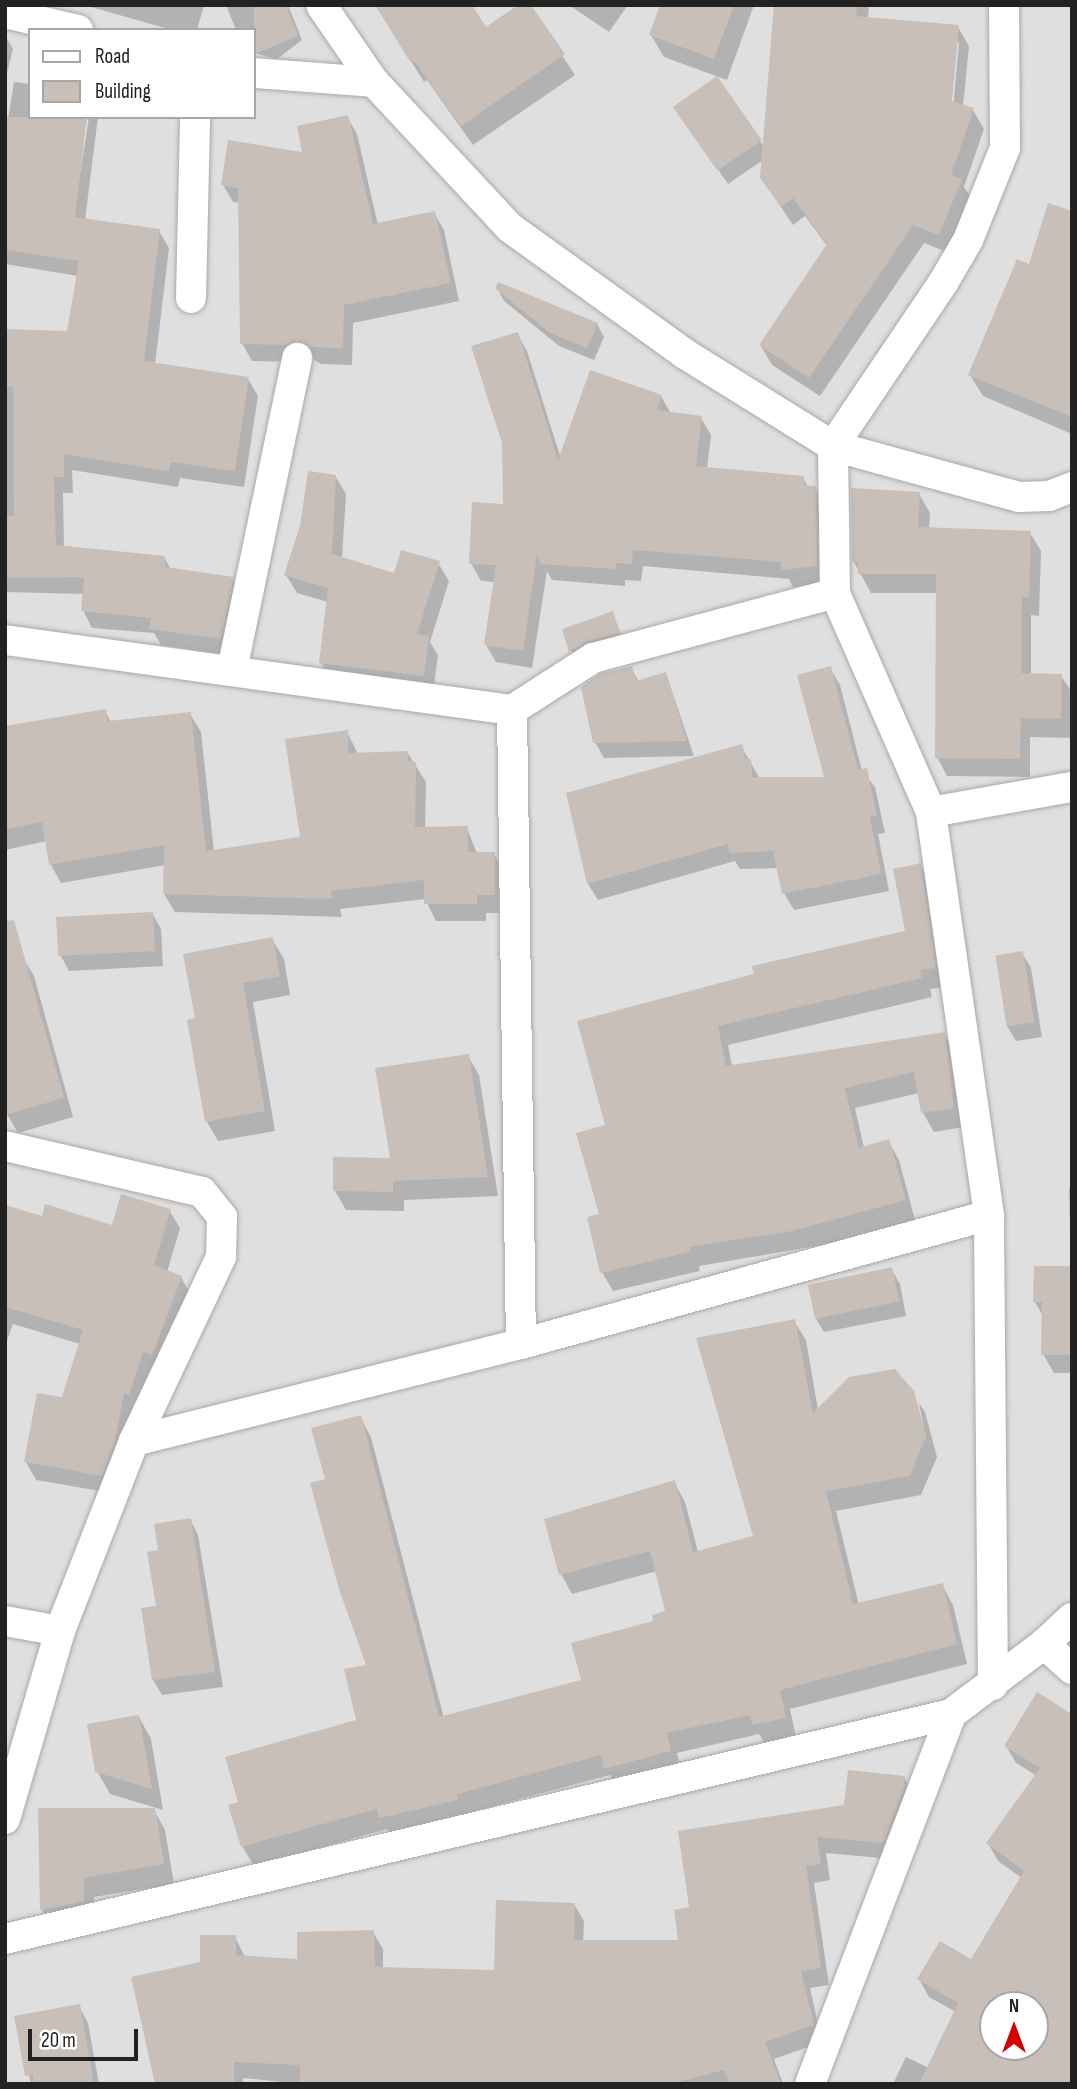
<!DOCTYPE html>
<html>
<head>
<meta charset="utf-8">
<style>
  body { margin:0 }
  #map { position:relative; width:1077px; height:2089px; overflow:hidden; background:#f2efe9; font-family:"Sofia Sans Condensed",sans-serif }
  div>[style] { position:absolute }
  .residential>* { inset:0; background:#e0dfdf }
  .shadow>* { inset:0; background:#0003; transform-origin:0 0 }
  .building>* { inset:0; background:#c7bfb8; transform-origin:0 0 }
  .roads { filter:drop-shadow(0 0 2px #a9a9a9) drop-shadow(0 0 2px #a9a9a9) }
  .street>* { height:30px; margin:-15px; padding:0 15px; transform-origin:15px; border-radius:15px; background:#fff }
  span { translate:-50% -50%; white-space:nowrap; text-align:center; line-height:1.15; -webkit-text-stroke:5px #fff; paint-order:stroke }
  .frame { position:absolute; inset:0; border:7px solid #222; pointer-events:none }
  .legend { position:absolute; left:28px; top:28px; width:228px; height:91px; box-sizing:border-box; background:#fff; border:2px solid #a7a7a7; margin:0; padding:9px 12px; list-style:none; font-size:21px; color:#222 }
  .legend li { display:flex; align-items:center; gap:14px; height:35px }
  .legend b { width:35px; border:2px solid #a7a7a7 }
  .north { position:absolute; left:979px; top:1991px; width:70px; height:70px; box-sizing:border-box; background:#fff; border:2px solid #a7a7a7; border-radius:50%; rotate:0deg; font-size:19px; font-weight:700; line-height:28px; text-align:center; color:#222 }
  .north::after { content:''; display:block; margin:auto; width:24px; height:32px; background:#d40000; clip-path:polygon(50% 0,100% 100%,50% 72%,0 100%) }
  .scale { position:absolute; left:28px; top:2029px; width:110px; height:32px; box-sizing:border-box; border:4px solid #222; border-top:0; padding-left:9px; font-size:21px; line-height:24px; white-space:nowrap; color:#222; -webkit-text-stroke:5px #fff; paint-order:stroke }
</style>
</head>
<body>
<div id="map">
  <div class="residential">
    <i style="clip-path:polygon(evenodd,5px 5px,1072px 5px,1072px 2084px,5px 2084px,5px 5px,30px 30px,254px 30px,254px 117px,30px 117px,30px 30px,5px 5px,993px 2005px,1035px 2005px,1035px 2047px,993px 2047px,993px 2005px)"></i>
  </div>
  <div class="shadow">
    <i style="clip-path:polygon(84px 5px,204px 5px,197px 30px,172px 30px)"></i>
    <i style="clip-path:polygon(226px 5px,288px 5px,302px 40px,277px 59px,254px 53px,254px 30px,236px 30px)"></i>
    <i style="clip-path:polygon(529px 5px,575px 75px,473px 145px,427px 80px,424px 82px,394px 34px,485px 30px)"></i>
    <i style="clip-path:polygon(569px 5px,628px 5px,609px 32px)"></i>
    <i style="clip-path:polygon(662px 5px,754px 5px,727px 80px,664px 57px,651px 35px)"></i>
    <i style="clip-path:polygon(evenodd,778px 5px,869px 5px,868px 19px,958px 27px,969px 46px,963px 106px,973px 110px,984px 129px,964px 187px,972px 199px,949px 253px,924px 243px,820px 396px,772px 365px,761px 346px,828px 247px,805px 216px,793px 225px,761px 177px,763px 160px,728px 184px,675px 107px,760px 141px,764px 148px,778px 5px,955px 42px,959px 42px,953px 109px,949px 109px,955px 42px)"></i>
    <i style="clip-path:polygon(5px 35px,13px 49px,5px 81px)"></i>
    <i style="clip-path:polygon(14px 82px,30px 84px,30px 117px,72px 226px,89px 117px,98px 117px,85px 220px,159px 231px,169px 248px,155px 365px,248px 379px,258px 396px,244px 487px,180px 478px,178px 487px,72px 470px,73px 493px,63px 493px,64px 548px,164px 557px,171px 570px,232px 578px,242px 596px,230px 655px,161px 645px,154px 633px,92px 628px,83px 610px,84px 594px,5px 592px,5px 331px,69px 333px,78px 276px,5px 264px,5px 139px)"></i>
    <i style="clip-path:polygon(347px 117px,357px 134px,378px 225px,434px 213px,444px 230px,459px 301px,353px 323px,352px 365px,321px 364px,311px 358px,296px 362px,252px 361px,242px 343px,240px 203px,233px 202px,223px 185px,305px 154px)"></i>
    <i style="clip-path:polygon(1072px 213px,1072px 434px,983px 396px,970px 375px,1030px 267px)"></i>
    <i style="clip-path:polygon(497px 288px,597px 324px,604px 337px,594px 360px,559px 346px,504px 301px)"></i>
    <i style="clip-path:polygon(517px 334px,527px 351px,561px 459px,661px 396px,670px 412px,701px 418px,711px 435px,707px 469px,803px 478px,808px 487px,815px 487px,825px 505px,826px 583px,793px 587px,789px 579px,643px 566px,641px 581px,625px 580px,625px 586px,552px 580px,547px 571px,532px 668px,496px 662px,486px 645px,495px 582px,481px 581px,471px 563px,505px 506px)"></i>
    <i style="clip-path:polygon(335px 476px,346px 494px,342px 559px,395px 575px,438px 563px,449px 581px,430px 642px,438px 655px,433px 693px,331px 681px,321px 663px,328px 602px,297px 593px,286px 575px)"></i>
    <i style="clip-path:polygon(919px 494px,930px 513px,929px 529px,1030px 533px,1041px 551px,1039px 616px,1031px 615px,1031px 675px,1061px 676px,1072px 692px,1072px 738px,1030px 737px,1030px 777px,947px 776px,937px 757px,937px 593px,871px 593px,854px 562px)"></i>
    <i style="left:613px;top:614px;width:28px;height:52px;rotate:69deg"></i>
    <i style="clip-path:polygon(631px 668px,639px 682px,666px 674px,694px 756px,604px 758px,595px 742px)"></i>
    <i style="clip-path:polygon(830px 668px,840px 685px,862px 771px,875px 787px,885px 833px,878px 834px,889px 891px,794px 910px,784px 893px,779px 868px,740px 869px,735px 861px,598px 900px,588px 884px,741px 746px,759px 777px,826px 779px)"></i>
    <i style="clip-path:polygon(105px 711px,111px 722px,190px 714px,201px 732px,214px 852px,302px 838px,347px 732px,358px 754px,407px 752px,426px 782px,425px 829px,467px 828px,477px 854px,494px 854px,505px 872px,505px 913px,486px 913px,486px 921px,436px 921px,425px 899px,340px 909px,342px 917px,175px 912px,164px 894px,165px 865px,61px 883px,51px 865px,47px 841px,5px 850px,5px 728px)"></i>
    <i style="clip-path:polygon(920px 865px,931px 885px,946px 987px,930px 989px,932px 997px,728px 1045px,732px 1066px,944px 1034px,955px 1053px,964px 1127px,934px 1132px,923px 1113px,919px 1093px,855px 1108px,864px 1148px,888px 1141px,899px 1160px,915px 1220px,822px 1245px,699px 1266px,700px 1271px,613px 1291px,602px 1272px,607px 1126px,580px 1022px,907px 932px)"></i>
    <i style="clip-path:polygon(152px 913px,161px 929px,163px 966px,69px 971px,61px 956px)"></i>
    <i style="clip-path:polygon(272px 939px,284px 959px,290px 995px,253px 1002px,275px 1131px,218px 1141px,207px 1122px,197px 1020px)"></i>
    <i style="clip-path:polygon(1022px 953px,1031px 968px,1042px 1037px,1016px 1041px,1007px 1026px)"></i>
    <i style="clip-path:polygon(23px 958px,34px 976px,73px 1117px,18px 1133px,7px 1114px)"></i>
    <i style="clip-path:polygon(468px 1056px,479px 1075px,498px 1196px,404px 1200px,404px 1211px,346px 1210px,335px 1191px,392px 1159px)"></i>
    <i style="clip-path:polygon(1069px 1188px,1072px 1188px,1072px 1373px,1054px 1373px,1043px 1354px,1043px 1316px,1035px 1302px,1071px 1268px)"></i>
    <i style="clip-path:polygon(5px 1207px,43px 1218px,114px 1227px,169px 1210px,180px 1228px,167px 1272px,181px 1277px,191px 1295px,112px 1493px,36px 1480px,26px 1462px,64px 1399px,80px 1344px,13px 1324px,5px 1346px)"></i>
    <i style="clip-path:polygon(891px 1269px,900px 1284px,906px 1316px,824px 1332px,815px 1317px,809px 1285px)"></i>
    <i style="clip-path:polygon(794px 1321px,806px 1340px,818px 1410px,913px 1392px,927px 1445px,919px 1403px,925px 1412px,937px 1457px,921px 1495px,836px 1511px,859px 1605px,942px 1585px,953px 1605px,967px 1664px,790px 1709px,796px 1737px,765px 1744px,759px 1734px,677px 1753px,681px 1771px,617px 1788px,610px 1775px,467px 1813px,468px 1820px,392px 1837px,387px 1829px,254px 1866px,242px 1846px,240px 1804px,358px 1721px,368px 1666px,327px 1480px,360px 1417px,371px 1437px,444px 1718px,583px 1681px,667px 1613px,657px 1571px,572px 1594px,561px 1574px,674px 1482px,685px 1502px,698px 1552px,756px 1537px)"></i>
    <i style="clip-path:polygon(190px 1519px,198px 1535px,223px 1687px,162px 1695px,153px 1680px,143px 1610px,158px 1608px,160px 1552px)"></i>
    <i style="clip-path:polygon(evenodd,1072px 1716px,1072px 2084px,893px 2084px,906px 2057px,929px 2068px,956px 2012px,929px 1997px,919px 1979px,971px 1962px,1022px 1878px,998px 1861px,988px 1843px,1037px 1776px,1016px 1763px,1006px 1746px,1072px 1716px,993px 2005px,1035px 2005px,1035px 2047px,993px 2047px,993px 2005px)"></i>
    <i style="clip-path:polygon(139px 1717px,151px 1739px,163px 1810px,110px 1794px,97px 1771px)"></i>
    <i style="clip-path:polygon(904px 1777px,914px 1794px,892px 1859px,826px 1853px,830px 1880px,814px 1883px,829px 1985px,810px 1988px,822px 2042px,774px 2059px,783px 2084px,302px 2084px,243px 2078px,243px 2084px,154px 2084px,202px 1963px,235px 1937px,245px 1957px,299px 1960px,373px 1932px,383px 1949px,383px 1969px,496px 1972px,574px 1904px,584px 1921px,583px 1942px,680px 1942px,691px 1909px,845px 1806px)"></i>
    <i style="clip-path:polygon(40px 1810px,154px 1810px,165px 1830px,174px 1884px,94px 1897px,95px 1922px,53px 1929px,42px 1910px)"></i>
    <i style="clip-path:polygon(79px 2006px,88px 2023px,99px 2084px,31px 2084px,16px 2017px)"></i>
  </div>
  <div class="building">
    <i style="clip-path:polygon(254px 5px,286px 5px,298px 36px,254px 54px)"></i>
    <i style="clip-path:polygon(375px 5px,472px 5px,486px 27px,518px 5px,531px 5px,565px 54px,461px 126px,414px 61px,411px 63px)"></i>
    <i style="clip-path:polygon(660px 5px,734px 5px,714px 59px,649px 35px)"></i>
    <i style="clip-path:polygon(774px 5px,857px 5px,856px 16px,959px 25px,952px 101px,974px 108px,951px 175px,962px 179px,939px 235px,913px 225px,809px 378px,759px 345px,827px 244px,793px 198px,781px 207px,760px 178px)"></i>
    <i style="left:717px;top:76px;width:78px;height:54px;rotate:55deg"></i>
    <i style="clip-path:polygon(348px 115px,373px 224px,435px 211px,451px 283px,344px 305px,343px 348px,310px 347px,300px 341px,285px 345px,240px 344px,238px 188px,221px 185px,228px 140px,302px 152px,297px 126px)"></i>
    <i style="clip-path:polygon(5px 117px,87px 117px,75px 217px,160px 229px,144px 361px,249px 377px,235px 471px,171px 462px,169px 471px,64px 454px,64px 477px,54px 477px,56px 545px,165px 556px,165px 567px,234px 577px,221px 639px,149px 629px,151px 618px,81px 611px,84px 577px,5px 578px,5px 516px,14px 516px,13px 387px,5px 387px,5px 329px,67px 331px,79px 261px,5px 250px)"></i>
    <i style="clip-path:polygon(1048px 203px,1072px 211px,1072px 417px,968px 375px,1017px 259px,1029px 264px)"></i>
    <i style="clip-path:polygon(498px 282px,598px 323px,587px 348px,550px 333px,495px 288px)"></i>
    <i style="clip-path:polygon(518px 332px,558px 460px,590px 370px,662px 395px,657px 410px,702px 416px,696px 466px,804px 476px,804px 485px,816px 486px,817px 566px,782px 570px,781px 562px,633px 550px,632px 564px,616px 563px,616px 569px,540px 564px,537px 554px,523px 651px,484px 645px,496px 565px,469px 564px,472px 502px,503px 504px,502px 443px,471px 346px)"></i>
    <i style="clip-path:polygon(308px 471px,336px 475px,332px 554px,394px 573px,401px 550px,440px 561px,417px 634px,429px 636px,424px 676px,319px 663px,328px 588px,284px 575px,300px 526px)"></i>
    <i style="clip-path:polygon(851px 488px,920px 492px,918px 527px,1031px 531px,1029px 597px,1022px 597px,1021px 673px,1062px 674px,1061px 719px,1021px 718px,1020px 759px,935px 758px,936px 574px,858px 574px,858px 562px,852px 562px)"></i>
    <i style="clip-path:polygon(613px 611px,620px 633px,588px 641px,569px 652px,562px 629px)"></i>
    <i style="clip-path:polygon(632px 666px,636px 681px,666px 672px,687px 741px,593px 743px,581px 687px,600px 674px)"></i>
    <i style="clip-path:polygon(831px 666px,858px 770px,867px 768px,877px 816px,870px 817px,881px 874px,782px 894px,773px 851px,729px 853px,728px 844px,587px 884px,566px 793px,742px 744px,746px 759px,751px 759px,752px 777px,824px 777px,797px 675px)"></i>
    <i style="clip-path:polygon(106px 709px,108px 721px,191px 712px,206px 851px,300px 837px,285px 739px,348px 730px,348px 753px,408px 751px,408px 761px,416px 762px,415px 827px,468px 826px,468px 852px,495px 852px,495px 895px,477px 895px,477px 904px,424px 904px,424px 880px,331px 891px,332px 899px,163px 894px,164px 845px,49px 865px,42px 822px,5px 829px,5px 726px)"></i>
    <i style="clip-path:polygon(921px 863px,936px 968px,920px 970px,922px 978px,718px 1026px,726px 1066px,945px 1032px,954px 1108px,921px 1113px,914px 1072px,845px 1088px,859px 1148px,889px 1139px,906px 1200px,792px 1231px,689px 1247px,690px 1252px,600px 1273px,587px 1217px,599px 1214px,576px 1133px,605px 1125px,577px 1021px,754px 974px,752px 966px,905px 931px,893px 869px)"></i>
    <i style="left:153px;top:912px;width:39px;height:97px;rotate:87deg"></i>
    <i style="clip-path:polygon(14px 920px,64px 1098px,5px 1115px,5px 921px)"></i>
    <i style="clip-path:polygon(273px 937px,280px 976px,243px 983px,265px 1111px,205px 1122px,187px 1020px,195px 1018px,183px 954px)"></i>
    <i style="left:1023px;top:951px;width:72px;height:28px;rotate:81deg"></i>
    <i style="clip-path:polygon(469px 1054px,488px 1177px,393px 1181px,393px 1192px,333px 1191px,333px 1157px,390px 1158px,375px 1068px)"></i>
    <i style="clip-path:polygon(121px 1194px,171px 1209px,154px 1265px,182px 1276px,152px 1355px,143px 1352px,129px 1395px,124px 1393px,115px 1442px,102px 1476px,24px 1462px,37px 1393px,62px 1397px,83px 1330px,5px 1307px,5px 1205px,42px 1216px,45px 1204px,112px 1225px)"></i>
    <i style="clip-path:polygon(1034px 1266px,1072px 1266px,1072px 1355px,1041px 1355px,1042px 1302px,1033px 1302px)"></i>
    <i style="left:892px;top:1267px;width:35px;height:86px;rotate:78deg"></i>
    <i style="clip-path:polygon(795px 1319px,813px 1413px,849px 1377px,895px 1369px,914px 1391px,926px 1436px,910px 1476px,826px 1491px,853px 1604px,943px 1583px,957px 1644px,780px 1690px,786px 1718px,752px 1725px,750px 1715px,667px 1733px,671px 1751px,604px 1769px,601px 1755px,457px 1794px,458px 1800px,379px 1818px,377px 1809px,241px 1847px,228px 1805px,238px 1802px,225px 1757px,356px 1720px,344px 1669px,366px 1665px,339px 1589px,310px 1483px,325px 1479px,311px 1428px,361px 1415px,439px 1717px,581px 1680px,571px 1643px,653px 1621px,652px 1615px,665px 1611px,650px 1551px,559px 1575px,544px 1519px,675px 1480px,693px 1552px,753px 1536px,696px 1338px)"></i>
    <i style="clip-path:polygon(191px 1518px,215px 1672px,152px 1680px,141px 1608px,156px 1606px,147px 1552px,158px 1550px,154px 1524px)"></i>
    <i style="clip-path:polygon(evenodd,1037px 1692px,1072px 1714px,1072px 2084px,919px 2084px,958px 2003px,917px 1979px,940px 1941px,971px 1959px,1024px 1871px,986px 1843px,1040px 1768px,1004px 1746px,1037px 1692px,993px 2005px,1035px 2005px,1035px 2047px,993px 2047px,993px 2005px)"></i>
    <i style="clip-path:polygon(139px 1715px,152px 1789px,95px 1772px,87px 1724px)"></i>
    <i style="clip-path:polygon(848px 1770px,905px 1776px,904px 1789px,883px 1843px,817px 1837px,821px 1864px,806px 1866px,821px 1968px,801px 1971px,814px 2025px,765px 2042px,781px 2084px,730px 2084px,724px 2070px,670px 2084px,300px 2084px,300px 2065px,234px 2062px,234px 2084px,155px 2084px,131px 1977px,200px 1962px,200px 1935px,236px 1935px,236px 1955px,297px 1959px,297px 1932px,374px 1930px,375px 1967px,494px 1970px,496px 1900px,575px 1903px,574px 1940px,678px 1940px,674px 1910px,689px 1907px,678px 1831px,844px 1805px)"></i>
    <i style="clip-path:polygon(38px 1808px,155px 1808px,164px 1864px,84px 1878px,84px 1902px,40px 1910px)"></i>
    <i style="clip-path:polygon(80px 2004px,94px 2084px,33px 2084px,33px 2075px,25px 2076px,14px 2016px)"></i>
  </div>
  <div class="roads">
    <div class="street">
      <i style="left:321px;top:5px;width:93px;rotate:55.5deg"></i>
      <i style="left:374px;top:82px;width:198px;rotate:47deg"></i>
      <i style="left:509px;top:227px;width:217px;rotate:35.8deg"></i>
      <i style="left:685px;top:354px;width:174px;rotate:31.9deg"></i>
      <i style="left:833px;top:446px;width:193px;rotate:15.3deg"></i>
      <i style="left:1019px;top:497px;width:30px;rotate:-2deg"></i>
      <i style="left:1049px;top:496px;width:25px;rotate:-21deg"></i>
      <i style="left:5px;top:13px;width:75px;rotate:13.1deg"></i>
      <i style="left:254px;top:73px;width:120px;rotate:4.3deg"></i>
      <i style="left:191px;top:298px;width:181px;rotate:-88.7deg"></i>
      <i style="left:5px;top:640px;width:512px;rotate:7.86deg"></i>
      <i style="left:512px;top:710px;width:96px;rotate:-32.7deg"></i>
      <i style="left:593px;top:658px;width:251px;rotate:-15deg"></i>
      <i style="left:232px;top:670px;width:319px;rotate:-78.2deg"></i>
      <i style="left:512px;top:710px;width:634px;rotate:89.19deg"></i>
      <i style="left:931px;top:812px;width:143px;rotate:-10.1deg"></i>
      <i style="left:5px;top:1146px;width:202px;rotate:13.1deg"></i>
      <i style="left:202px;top:1192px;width:32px;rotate:51deg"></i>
      <i style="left:222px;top:1217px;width:40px;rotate:91.4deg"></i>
      <i style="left:221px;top:1257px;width:204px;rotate:115.3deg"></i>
      <i style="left:134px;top:1441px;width:204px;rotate:111.3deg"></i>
      <i style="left:60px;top:1631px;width:196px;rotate:106.3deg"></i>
      <i style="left:134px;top:1441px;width:399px;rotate:-14.1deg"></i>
      <i style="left:521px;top:1344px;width:485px;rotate:-15.4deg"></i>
      <i style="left:5px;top:1621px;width:56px;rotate:10.3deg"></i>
      <i style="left:1044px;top:1644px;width:38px;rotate:42deg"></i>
      <i style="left:993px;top:1685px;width:470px;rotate:-90.5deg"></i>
      <i style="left:989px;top:1215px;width:407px;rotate:-98.2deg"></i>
      <i style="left:931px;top:812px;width:239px;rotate:-113.7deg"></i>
      <i style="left:835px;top:593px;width:147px;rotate:-90.8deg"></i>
      <i style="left:833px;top:446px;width:197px;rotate:-56deg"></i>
      <i style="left:943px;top:283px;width:50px;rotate:-59.8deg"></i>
      <i style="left:968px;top:240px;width:99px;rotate:-68.1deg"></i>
      <i style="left:1005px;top:148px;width:143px;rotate:-90.4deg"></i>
      <i style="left:5px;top:1939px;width:972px;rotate:-13.38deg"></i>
      <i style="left:810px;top:2084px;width:396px;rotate:-69.1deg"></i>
      <i style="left:951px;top:1714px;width:116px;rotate:-37deg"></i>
      <i style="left:1044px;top:1644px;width:38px;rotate:-43deg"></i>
    </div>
  </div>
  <div class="frame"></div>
  <ul class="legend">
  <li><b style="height:9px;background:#fff"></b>Road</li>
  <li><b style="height:19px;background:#c7bfb8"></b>Building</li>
  </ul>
  <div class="north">N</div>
  <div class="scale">20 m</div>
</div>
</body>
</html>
